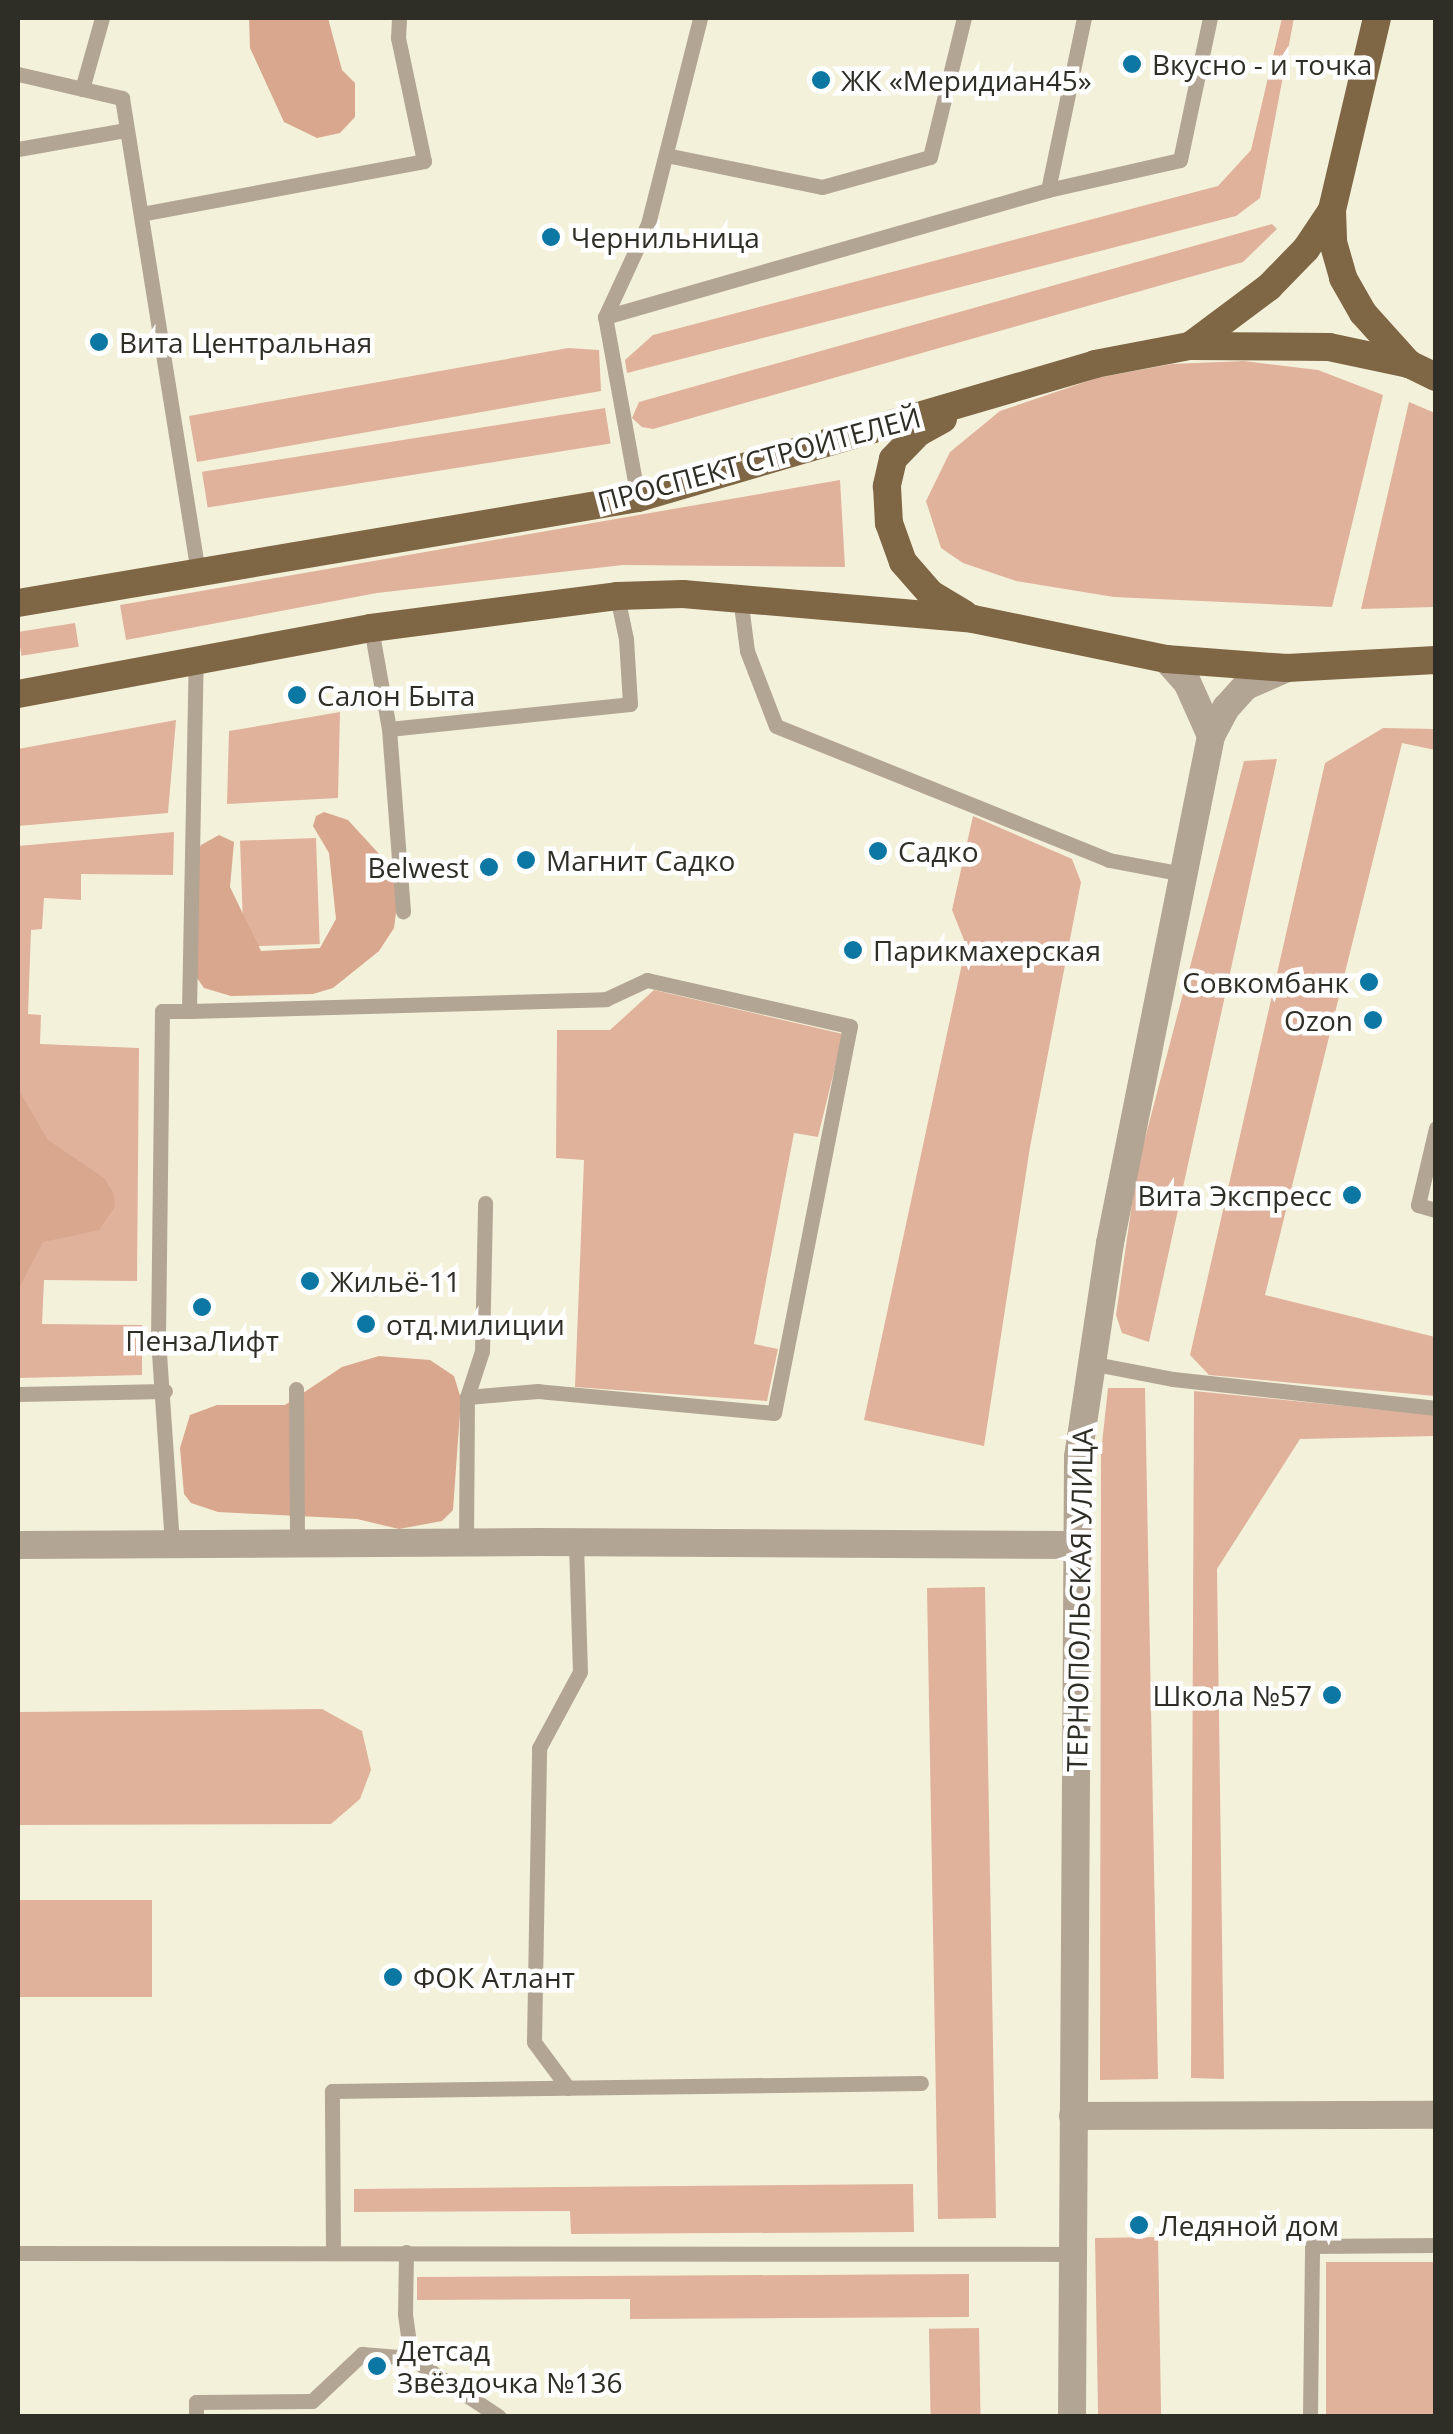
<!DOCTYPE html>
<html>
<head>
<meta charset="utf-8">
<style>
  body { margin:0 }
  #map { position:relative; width:1453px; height:2434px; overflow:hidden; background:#f4f1da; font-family:"Open Sans",sans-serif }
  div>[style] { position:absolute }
  .green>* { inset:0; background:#e0b29b; transform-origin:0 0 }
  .forest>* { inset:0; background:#d8a78e }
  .service>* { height:15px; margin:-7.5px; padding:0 7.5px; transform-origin:7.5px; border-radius:7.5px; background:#b3a593 }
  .minor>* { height:28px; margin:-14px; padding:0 14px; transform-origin:14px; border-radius:14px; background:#b3a593 }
  .primary>* { height:28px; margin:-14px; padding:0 14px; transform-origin:14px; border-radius:14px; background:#7f6645 }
  .dots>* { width:28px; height:28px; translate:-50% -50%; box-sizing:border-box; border:5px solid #fff; border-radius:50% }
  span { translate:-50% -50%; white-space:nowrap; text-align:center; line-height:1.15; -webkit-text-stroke:9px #fff; paint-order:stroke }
  .poi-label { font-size:28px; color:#2f2e26 }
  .left { translate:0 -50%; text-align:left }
  .right { translate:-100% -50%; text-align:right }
  .street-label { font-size:28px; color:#2f2e26 }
  .frame { position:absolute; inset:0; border:20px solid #2f2e26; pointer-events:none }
</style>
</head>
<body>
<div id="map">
  <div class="green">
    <i style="clip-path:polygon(1282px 18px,1294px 18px,1260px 198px,1236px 216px,627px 373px,625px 360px,653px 335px,1218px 186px,1251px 150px)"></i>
    <i style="clip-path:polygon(1272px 224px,1277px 229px,1243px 262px,653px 429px,642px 427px,632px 418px,639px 402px)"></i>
    <i style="clip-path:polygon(568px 348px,599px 350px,601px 391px,197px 462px,189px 416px)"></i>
    <i style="clip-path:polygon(1244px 361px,1318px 370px,1383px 395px,1332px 607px,1114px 597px,1016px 581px,963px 563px,941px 548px,926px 501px,950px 452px,1000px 411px,1097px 378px,1172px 364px)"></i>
    <i style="clip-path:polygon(1409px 402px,1435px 413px,1435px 607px,1361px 609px)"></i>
    <i style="left:605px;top:408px;width:36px;height:408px;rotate:81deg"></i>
    <i style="clip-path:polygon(840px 480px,845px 567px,623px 565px,377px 593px,126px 640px,120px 605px)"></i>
    <i style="left:75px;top:623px;width:24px;height:58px;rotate:81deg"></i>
    <i style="clip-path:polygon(340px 712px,338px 798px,227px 804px,229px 731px)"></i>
    <i style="clip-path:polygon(176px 720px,168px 813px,18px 826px,18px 749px)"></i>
    <i style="clip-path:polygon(1383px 728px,1435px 729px,1435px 750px,1402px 743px,1265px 1295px,1435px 1337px,1435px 1396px,1209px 1375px,1190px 1355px,1325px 763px)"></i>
    <i style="clip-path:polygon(1277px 759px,1149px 1342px,1122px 1333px,1116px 1315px,1137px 1169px,1244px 761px)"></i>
    <i style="clip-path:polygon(973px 816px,1072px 859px,1081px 882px,1030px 1147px,984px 1446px,864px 1420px,966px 945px,952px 910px)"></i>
    <i style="clip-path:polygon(174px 832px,173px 875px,81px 874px,81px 900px,44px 898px,42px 929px,31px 930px,28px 1014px,41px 1015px,40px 1044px,139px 1048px,137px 1281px,44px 1280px,42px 1324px,142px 1325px,142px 1375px,18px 1378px,18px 846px)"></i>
    <i style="left:316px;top:838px;width:106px;height:76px;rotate:88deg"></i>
    <i style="clip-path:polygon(654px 990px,843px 1034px,818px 1137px,794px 1133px,754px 1344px,778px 1349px,767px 1401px,575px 1387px,584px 1160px,556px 1158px,557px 1030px,610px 1030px)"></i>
    <i style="clip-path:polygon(1108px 1388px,1145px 1388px,1158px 2079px,1100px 2080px,1101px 1453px)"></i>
    <i style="clip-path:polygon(1194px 1391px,1435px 1415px,1435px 1436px,1300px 1439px,1217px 1569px,1224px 2079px,1191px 2078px)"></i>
    <i style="left:985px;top:1587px;width:631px;height:58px;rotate:89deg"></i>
    <i style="clip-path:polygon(322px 1709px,362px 1731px,371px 1770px,360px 1799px,331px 1824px,18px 1825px,18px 1712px)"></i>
    <i style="left:18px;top:1900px;width:134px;height:97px"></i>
    <i style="clip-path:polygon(913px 2184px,914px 2232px,571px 2234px,570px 2211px,354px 2212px,354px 2189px)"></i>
    <i style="left:1158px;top:2237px;width:179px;height:63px;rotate:89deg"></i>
    <i style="left:1326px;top:2262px;width:109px;height:154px"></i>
    <i style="clip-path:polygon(969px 2274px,969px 2317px,630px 2319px,630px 2299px,417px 2300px,417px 2277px)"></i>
    <i style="left:979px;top:2328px;width:88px;height:50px;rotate:89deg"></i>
  </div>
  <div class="forest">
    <i style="clip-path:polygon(249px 18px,328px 18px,342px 70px,355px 83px,355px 117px,340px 133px,317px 138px,284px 122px,250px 48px)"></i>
    <i style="clip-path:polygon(324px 812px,348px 820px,392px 868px,398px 898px,394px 928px,379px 951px,333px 988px,313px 994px,231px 996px,204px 988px,197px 978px,195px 859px,201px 845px,219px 835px,234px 842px,230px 887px,261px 951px,320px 948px,336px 919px,329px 853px,313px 826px,316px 816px)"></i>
    <i style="clip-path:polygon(18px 1089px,48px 1140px,104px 1178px,114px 1194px,115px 1207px,99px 1230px,43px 1242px,18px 1290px)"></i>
    <i style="clip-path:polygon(379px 1356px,430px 1360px,454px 1376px,461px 1399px,453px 1510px,442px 1521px,399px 1529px,357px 1519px,218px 1512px,191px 1503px,184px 1494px,180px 1448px,190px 1415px,217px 1405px,285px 1405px,342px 1367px)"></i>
  </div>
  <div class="service">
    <i style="left:18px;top:74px;width:107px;rotate:13deg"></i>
    <i style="left:122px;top:98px;width:481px;rotate:80.9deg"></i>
    <i style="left:82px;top:89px;width:74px;rotate:-74.3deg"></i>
    <i style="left:18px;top:149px;width:110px;rotate:-10deg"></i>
    <i style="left:666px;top:155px;width:159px;rotate:11.6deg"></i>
    <i style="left:822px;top:187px;width:112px;rotate:-15.5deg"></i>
    <i style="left:930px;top:157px;width:143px;rotate:-76.3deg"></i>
    <i style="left:1048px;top:190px;width:135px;rotate:-12.8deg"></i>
    <i style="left:1180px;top:160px;width:145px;rotate:-78.1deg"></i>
    <i style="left:141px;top:214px;width:288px;rotate:-10.6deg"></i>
    <i style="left:424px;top:161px;width:126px;rotate:-101.9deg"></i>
    <i style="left:398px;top:38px;width:20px;rotate:-87deg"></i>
    <i style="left:605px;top:317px;width:102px;rotate:-65.2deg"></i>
    <i style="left:648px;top:224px;width:212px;rotate:-75.8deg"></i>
    <i style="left:638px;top:498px;width:184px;rotate:-100.3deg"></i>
    <i style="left:605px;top:317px;width:461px;rotate:-16deg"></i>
    <i style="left:1048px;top:190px;width:176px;rotate:-78.2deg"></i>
    <i style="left:740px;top:597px;width:54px;rotate:82.6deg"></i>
    <i style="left:747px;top:651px;width:80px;rotate:68.9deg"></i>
    <i style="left:776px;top:726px;width:359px;rotate:21.9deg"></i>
    <i style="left:1109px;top:860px;width:75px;rotate:10.7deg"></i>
    <i style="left:371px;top:628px;width:103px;rotate:79.9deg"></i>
    <i style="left:389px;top:729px;width:183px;rotate:85.6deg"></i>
    <i style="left:389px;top:729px;width:242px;rotate:-5.9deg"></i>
    <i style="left:630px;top:704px;width:65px;rotate:-93.5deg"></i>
    <i style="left:626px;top:639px;width:44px;rotate:-101.8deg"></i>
    <i style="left:189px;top:1011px;width:417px;rotate:-1.6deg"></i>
    <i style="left:606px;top:999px;width:45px;rotate:-24.9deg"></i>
    <i style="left:647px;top:980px;width:208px;rotate:12.8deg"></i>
    <i style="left:850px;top:1026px;width:394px;rotate:101.1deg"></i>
    <i style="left:774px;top:1413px;width:237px;rotate:-174.7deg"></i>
    <i style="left:538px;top:1391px;width:71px;rotate:175.2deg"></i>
    <i style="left:1436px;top:1128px;width:79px;rotate:103.2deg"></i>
    <i style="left:1418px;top:1205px;width:19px;rotate:16deg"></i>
    <i style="left:1090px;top:1363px;width:85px;rotate:10.9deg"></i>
    <i style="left:1173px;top:1379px;width:265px;rotate:6.3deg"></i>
    <i style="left:296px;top:1389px;width:154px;rotate:89.6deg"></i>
    <i style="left:18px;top:1394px;width:147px;rotate:-1.2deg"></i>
    <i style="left:466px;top:1543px;width:146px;rotate:-89.6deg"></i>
    <i style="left:467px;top:1397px;width:48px;rotate:-71.9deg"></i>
    <i style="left:482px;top:1351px;width:148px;rotate:-88.8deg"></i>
    <i style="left:172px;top:1544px;width:205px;rotate:-93.9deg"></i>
    <i style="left:158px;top:1339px;width:328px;rotate:-89.3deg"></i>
    <i style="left:162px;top:1011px;width:27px"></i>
    <i style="left:189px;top:1011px;width:351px;rotate:-88.9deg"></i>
    <i style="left:568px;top:2088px;width:57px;rotate:-126.5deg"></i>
    <i style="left:534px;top:2042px;width:294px;rotate:-89deg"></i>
    <i style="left:539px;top:1748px;width:86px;rotate:-61.7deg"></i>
    <i style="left:580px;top:1672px;width:130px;rotate:-91.8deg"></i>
    <i style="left:333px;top:2251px;width:160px;rotate:-90.4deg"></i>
    <i style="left:332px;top:2091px;width:589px;rotate:-0.78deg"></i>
    <i style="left:406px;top:2252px;width:62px;rotate:90.9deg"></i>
    <i style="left:405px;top:2314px;width:44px;rotate:82.2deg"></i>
    <i style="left:18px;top:2253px;width:1055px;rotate:0.05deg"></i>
    <i style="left:196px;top:2416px;width:14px;rotate:-90deg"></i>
    <i style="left:196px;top:2402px;width:116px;rotate:-0.5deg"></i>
    <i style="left:312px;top:2401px;width:69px;rotate:-43.2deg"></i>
    <i style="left:362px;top:2354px;width:49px;rotate:4.7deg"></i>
    <i style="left:411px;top:2358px;width:105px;rotate:33.7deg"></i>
    <i style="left:1310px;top:2416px;width:170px;rotate:-89.3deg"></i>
    <i style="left:1312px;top:2246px;width:124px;rotate:-0.5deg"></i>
  </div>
  <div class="minor">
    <i style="left:1166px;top:659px;width:31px;rotate:48deg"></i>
    <i style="left:1187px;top:682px;width:59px;rotate:66deg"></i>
    <i style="left:18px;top:1545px;width:521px;rotate:-0.33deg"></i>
    <i style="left:539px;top:1542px;width:539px;rotate:0.32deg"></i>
    <i style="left:1073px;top:2116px;width:363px;rotate:-0.2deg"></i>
    <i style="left:1072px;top:2416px;width:959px;rotate:-89.64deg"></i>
    <i style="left:1078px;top:1457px;width:216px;rotate:-81.5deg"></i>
    <i style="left:1110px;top:1243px;width:517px;rotate:-78.73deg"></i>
    <i style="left:1211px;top:736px;width:32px;rotate:-62deg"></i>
    <i style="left:1226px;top:708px;width:30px;rotate:-48deg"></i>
    <i style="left:1246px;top:686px;width:45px;rotate:-23.7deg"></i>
  </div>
  <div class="primary">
    <i style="left:1377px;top:18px;width:197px;rotate:103.2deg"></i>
    <i style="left:1332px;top:210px;width:32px;rotate:88deg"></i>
    <i style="left:1333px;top:242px;width:37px;rotate:74deg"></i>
    <i style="left:1343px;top:278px;width:40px;rotate:60.3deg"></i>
    <i style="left:1363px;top:313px;width:69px;rotate:48deg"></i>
    <i style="left:1190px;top:346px;width:99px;rotate:-36.8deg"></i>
    <i style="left:1269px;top:287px;width:53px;rotate:-45.8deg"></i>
    <i style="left:1306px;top:249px;width:47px;rotate:-56.3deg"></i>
    <i style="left:943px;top:419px;width:29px;rotate:151deg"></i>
    <i style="left:918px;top:433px;width:36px;rotate:134deg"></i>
    <i style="left:893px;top:459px;width:28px;rotate:103deg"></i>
    <i style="left:887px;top:486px;width:37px;rotate:87deg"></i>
    <i style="left:889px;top:523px;width:41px;rotate:70.3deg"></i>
    <i style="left:903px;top:562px;width:43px;rotate:48.8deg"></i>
    <i style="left:931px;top:594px;width:39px;rotate:31deg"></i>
    <i style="left:18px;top:603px;width:629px;rotate:-9.61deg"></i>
    <i style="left:638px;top:498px;width:476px;rotate:-16.3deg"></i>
    <i style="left:1095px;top:364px;width:96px;rotate:-10.8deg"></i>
    <i style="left:1189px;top:346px;width:140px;rotate:0.4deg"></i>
    <i style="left:1329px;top:347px;width:82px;rotate:12deg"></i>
    <i style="left:1409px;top:364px;width:30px;rotate:26deg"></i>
    <i style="left:18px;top:694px;width:359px;rotate:-10.6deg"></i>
    <i style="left:371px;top:628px;width:248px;rotate:-7.4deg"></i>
    <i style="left:617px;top:596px;width:66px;rotate:-1.7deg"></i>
    <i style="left:683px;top:594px;width:291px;rotate:4.9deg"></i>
    <i style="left:973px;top:619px;width:197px;rotate:11.7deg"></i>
    <i style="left:1166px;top:659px;width:121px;rotate:4.3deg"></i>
    <i style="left:1287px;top:668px;width:149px;rotate:-3.1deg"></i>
  </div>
  <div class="dots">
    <i style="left:1132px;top:64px;background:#0c77a2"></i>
    <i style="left:821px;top:80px;background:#0c77a2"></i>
    <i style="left:551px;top:237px;background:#0c77a2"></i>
    <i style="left:99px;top:342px;background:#0c77a2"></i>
    <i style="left:297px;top:695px;background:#0c77a2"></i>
    <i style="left:878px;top:851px;background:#0c77a2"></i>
    <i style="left:526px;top:860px;background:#0c77a2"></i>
    <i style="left:489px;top:867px;background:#0c77a2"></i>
    <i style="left:853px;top:950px;background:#0c77a2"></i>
    <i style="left:1369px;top:982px;background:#0c77a2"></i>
    <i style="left:1373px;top:1020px;background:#0c77a2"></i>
    <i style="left:1352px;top:1195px;background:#0c77a2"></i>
    <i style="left:310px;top:1281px;background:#0c77a2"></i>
    <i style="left:202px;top:1307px;background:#0c77a2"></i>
    <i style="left:366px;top:1324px;background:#0c77a2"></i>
    <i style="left:1332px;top:1695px;background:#0c77a2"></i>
    <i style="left:393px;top:1977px;background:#0c77a2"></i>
    <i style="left:1139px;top:2225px;background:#0c77a2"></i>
    <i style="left:377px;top:2366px;background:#0c77a2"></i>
  </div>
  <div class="poi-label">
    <span class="left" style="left:1152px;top:64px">Вкусно - и точка</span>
    <span class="left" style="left:841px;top:80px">ЖК «Меридиан45»</span>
    <span class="left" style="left:571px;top:237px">Чернильница</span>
    <span class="left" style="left:119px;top:342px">Вита Центральная</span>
    <span class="left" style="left:317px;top:695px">Салон Быта</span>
    <span class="left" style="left:898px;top:851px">Садко</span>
    <span class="left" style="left:546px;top:860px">Магнит Садко</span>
    <span class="right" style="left:469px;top:867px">Belwest</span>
    <span class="left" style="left:873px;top:950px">Парикмахерская</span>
    <span class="right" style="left:1349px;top:982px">Совкомбанк</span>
    <span class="right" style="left:1353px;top:1020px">Ozon</span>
    <span class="right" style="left:1332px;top:1195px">Вита Экспресс</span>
    <span class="left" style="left:330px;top:1281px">Жильё-11</span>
    <span class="left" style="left:386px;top:1324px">отд.милиции</span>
    <span style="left:202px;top:1340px">ПензаЛифт</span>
    <span class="right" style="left:1312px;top:1695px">Школа №57</span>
    <span class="left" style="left:413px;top:1977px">ФОК Атлант</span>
    <span class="left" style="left:1159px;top:2225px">Ледяной дом</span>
    <span class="left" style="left:397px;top:2366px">Детсад<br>Звёздочка №136</span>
  </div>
  <div class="street-label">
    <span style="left:759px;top:459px;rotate:-15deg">ПРОСПЕКТ СТРОИТЕЛЕЙ</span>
    <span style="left:1079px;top:1600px;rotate:-89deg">ТЕРНОПОЛЬСКАЯ УЛИЦА</span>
  </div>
  <div class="frame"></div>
</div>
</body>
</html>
